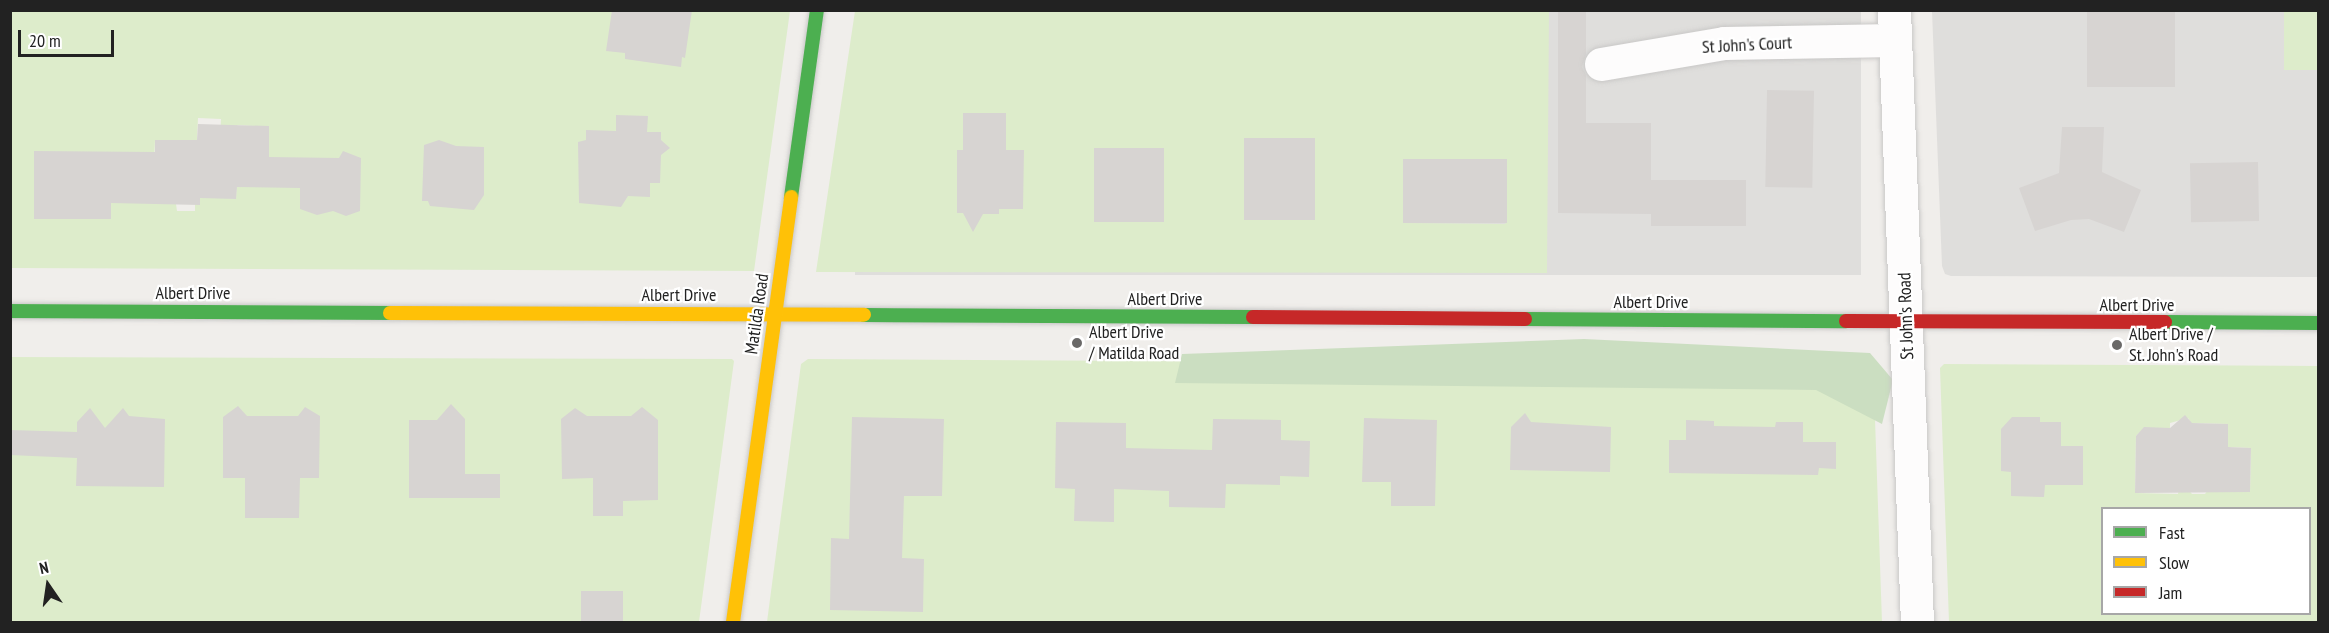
<!DOCTYPE html>
<html>
<head>
<meta charset="utf-8">
<style>
  body { margin:0 }
  #map { position:relative; width:2329px; height:633px; overflow:hidden; background:#f0eeeb; font-family:"PT Sans Narrow",sans-serif }
  div>[style] { position:absolute }
  .residential>* { inset:0; background:#dfdedc; transform-origin:0 0 }
  .grass>* { inset:0; background:#ddeccb; transform-origin:0 0 }
  .forest>* { inset:0; background:#cbdec1 }
  .building>* { inset:0; background:#d7d4d2; transform-origin:0 0 }
  .roads { filter:drop-shadow(0 0 2px #c9c8c7) drop-shadow(0 0 2px #c9c8c7) }
  .street>* { height:33px; margin:-16.5px; padding:0 16.5px; transform-origin:16.5px; border-radius:16.5px; background:#fdfcfc }
  .fast>* { height:14px; margin:-7px; padding:0 7px; transform-origin:7px; border-radius:7px; background:#4caf50 }
  .slow>* { height:14px; margin:-7px; padding:0 7px; transform-origin:7px; border-radius:7px; background:#ffc107 }
  .jam>* { height:14px; margin:-7px; padding:0 7px; transform-origin:7px; border-radius:7px; background:#c62828 }
  .dots>* { width:16px; height:16px; translate:-50% -50%; box-sizing:border-box; border:3px solid #fff; border-radius:50% }
  span { translate:-50% -50%; white-space:nowrap; text-align:center; line-height:1.15; -webkit-text-stroke:4.5px #fff; paint-order:stroke }
  .street-label { font-size:18px; color:#222 }
  .poi-label { font-size:18px; color:#222 }
  .left { translate:0 -50%; text-align:left }
  .frame { position:absolute; inset:0; border:12px solid #222; pointer-events:none }
  .legend { position:absolute; left:2101px; top:507px; width:210px; height:108px; box-sizing:border-box; background:#fff; border:2px solid #a7a7a7; margin:0; padding:8px 10px; list-style:none; font-size:18px; color:#222 }
  .legend li { display:flex; align-items:center; gap:12px; height:30px }
  .legend b { width:30px; border:2px solid #a7a7a7 }
  .north { position:absolute; left:18px; top:555px; width:60px; height:60px; -webkit-text-stroke:4px #fff; paint-order:stroke; rotate:347deg; font-size:16px; font-weight:700; line-height:24px; text-align:center; color:#222 }
  .north::after { content:''; display:block; margin:auto; width:21px; height:27px; background:#222; clip-path:polygon(50% 0,100% 100%,50% 72%,0 100%) }
  .scale { position:absolute; left:18px; top:30px; width:96px; height:27px; box-sizing:border-box; border:3px solid #222; border-top:0; padding-left:8px; font-size:18px; line-height:21px; white-space:nowrap; color:#222; -webkit-text-stroke:4px #fff; paint-order:stroke }
</style>
</head>
<body>
<div id="map">
  <div class="residential">
    <i style="left:855px;top:11px;width:1006px;height:264px"></i>
    <i style="clip-path:polygon(1932px 11px,2318px 11px,2318px 277px,1951px 276px,1945px 274px,1942px 266px)"></i>
  </div>
  <div class="grass">
    <i style="clip-path:polygon(evenodd,11px 11px,790px 11px,754px 271px,11px 268px,11px 11px,198px 118px,221px 119px,220px 141px,238px 125px,269px 127px,269px 159px,237px 174px,236px 199px,200px 195px,200px 204px,195px 204px,195px 211px,177px 211px,176px 204px,154px 163px,155px 140px,197px 140px,198px 118px)"></i>
    <i style="clip-path:polygon(evenodd,855px 11px,1549px 11px,1547px 273px,816px 272px,855px 11px,1403px 159px,1506px 224px,1403px 223px,1403px 159px)"></i>
    <i style="left:2284px;top:11px;width:34px;height:59px"></i>
    <i style="clip-path:polygon(10px 357px,732px 359px,734px 361px,699px 622px,11px 622px)"></i>
    <i style="clip-path:polygon(808px 359px,1319px 362px,1874px 390px,1882px 622px,767px 622px,801px 364px)"></i>
    <i style="clip-path:polygon(evenodd,1944px 364px,2318px 366px,2318px 622px,1949px 622px,1940px 368px,1944px 364px,2188px 418px,2191px 423px,2228px 424px,2228px 447px,2251px 448px,2250px 492px,2218px 492px,2213px 483px,2205px 494px,2192px 494px,2183px 484px,2179px 484px,2178px 494px,2135px 493px,2136px 436px,2142px 430px,2170px 428px,2170px 423px,2188px 418px,1944px 364px,2102px 508px,2310px 508px,2310px 614px,2102px 614px,2102px 508px)"></i>
  </div>
  <div class="forest">
    <i style="clip-path:polygon(1584px 339px,1870px 353px,1893px 380px,1882px 424px,1816px 390px,1175px 383px,1182px 354px)"></i>
  </div>
  <div class="building">
    <i style="clip-path:polygon(612px 10px,692px 10px,685px 58px,682px 57px,681px 67px,625px 59px,625px 53px,606px 51px)"></i>
    <i style="clip-path:polygon(1558px 10px,1586px 10px,1586px 54px,1582px 67px,1586px 75px,1586px 123px,1651px 123px,1651px 180px,1746px 180px,1746px 226px,1651px 226px,1651px 214px,1558px 213px)"></i>
    <i style="left:2087px;top:10px;width:88px;height:77px"></i>
    <i style="left:1767px;top:90px;width:47px;height:97px;rotate:1deg"></i>
    <i style="clip-path:polygon(963px 113px,1006px 113px,1006px 150px,1024px 150px,1023px 209px,999px 209px,999px 214px,983px 214px,973px 232px,963px 213px,957px 213px,957px 150px,963px 150px)"></i>
    <i style="clip-path:polygon(616px 115px,648px 116px,647px 132px,661px 132px,661px 140px,670px 148px,661px 155px,660px 183px,650px 183px,650px 197px,628px 196px,621px 207px,579px 203px,578px 142px,586px 140px,586px 130px,616px 131px)"></i>
    <i style="clip-path:polygon(198px 124px,269px 126px,269px 157px,339px 158px,343px 151px,361px 158px,360px 211px,346px 216px,333px 211px,317px 215px,300px 209px,300px 188px,237px 187px,236px 199px,200px 198px,200px 205px,111px 203px,111px 219px,34px 219px,34px 151px,155px 152px,155px 140px,197px 140px)"></i>
    <i style="clip-path:polygon(2062px 127px,2104px 127px,2102px 172px,2141px 190px,2124px 232px,2089px 219px,2071px 220px,2035px 231px,2019px 188px,2059px 173px)"></i>
    <i style="left:1244px;top:138px;width:71px;height:82px"></i>
    <i style="clip-path:polygon(439px 140px,456px 146px,484px 147px,484px 195px,474px 210px,430px 206px,428px 201px,422px 201px,424px 145px)"></i>
    <i style="left:1094px;top:148px;width:70px;height:74px"></i>
    <i style="left:1403px;top:159px;width:104px;height:64px"></i>
    <i style="left:2258px;top:162px;width:59px;height:68px;rotate:89deg"></i>
    <i style="clip-path:polygon(451px 404px,465px 419px,465px 474px,500px 474px,500px 498px,409px 498px,409px 420px,437px 420px)"></i>
    <i style="clip-path:polygon(238px 406px,247px 416px,298px 416px,305px 407px,320px 416px,319px 478px,300px 478px,299px 518px,245px 518px,245px 478px,223px 478px,223px 417px)"></i>
    <i style="clip-path:polygon(642px 407px,658px 420px,658px 500px,623px 501px,623px 516px,593px 516px,593px 478px,562px 479px,561px 419px,575px 408px,587px 416px,631px 416px)"></i>
    <i style="clip-path:polygon(90px 408px,105px 428px,123px 408px,129px 416px,165px 419px,164px 487px,76px 486px,77px 458px,10px 455px,10px 430px,77px 432px,77px 422px)"></i>
    <i style="clip-path:polygon(1525px 413px,1531px 422px,1611px 427px,1610px 472px,1510px 470px,1511px 427px)"></i>
    <i style="clip-path:polygon(2185px 415px,2192px 423px,2228px 424px,2228px 447px,2251px 448px,2250px 492px,2135px 493px,2136px 436px,2144px 427px,2170px 428px)"></i>
    <i style="clip-path:polygon(852px 417px,944px 419px,942px 496px,904px 496px,902px 558px,924px 559px,923px 612px,830px 610px,831px 538px,849px 539px)"></i>
    <i style="clip-path:polygon(2012px 417px,2040px 417px,2040px 422px,2061px 422px,2061px 446px,2083px 446px,2083px 485px,2045px 485px,2044px 497px,2011px 496px,2011px 472px,2001px 471px,2001px 429px)"></i>
    <i style="clip-path:polygon(1364px 418px,1437px 420px,1435px 506px,1391px 506px,1391px 482px,1362px 482px)"></i>
    <i style="clip-path:polygon(1213px 419px,1281px 420px,1281px 440px,1310px 441px,1309px 477px,1280px 476px,1280px 485px,1226px 484px,1225px 508px,1169px 507px,1169px 491px,1114px 489px,1114px 522px,1074px 521px,1075px 489px,1055px 488px,1056px 422px,1126px 423px,1126px 448px,1212px 450px)"></i>
    <i style="clip-path:polygon(1686px 420px,1714px 421px,1714px 426px,1775px 427px,1776px 422px,1803px 422px,1803px 442px,1836px 442px,1836px 469px,1819px 468px,1818px 475px,1669px 473px,1669px 440px,1686px 440px)"></i>
    <i style="left:581px;top:591px;width:42px;height:31px"></i>
  </div>
  <div class="roads">
    <div class="street">
      <i style="left:1894px;top:10px;width:612px;rotate:87.85deg"></i>
      <i style="left:1601px;top:64px;width:125px;rotate:-9.7deg"></i>
      <i style="left:1724px;top:43px;width:171px;rotate:-1deg"></i>
    </div>
    <div class="fast">
      <i style="left:791px;top:197px;width:189px;rotate:-82.1deg"></i>
      <i style="left:10px;top:311px;width:380px;rotate:0.3deg"></i>
      <i style="left:864px;top:315px;width:389px;rotate:0.3deg"></i>
      <i style="left:1525px;top:319px;width:321px;rotate:0.4deg"></i>
      <i style="left:2165px;top:322px;width:153px;rotate:0.4deg"></i>
    </div>
    <div class="slow">
      <i style="left:390px;top:313px;width:474px;rotate:0.2deg"></i>
      <i style="left:733px;top:622px;width:429px;rotate:-82.2deg"></i>
    </div>
    <div class="jam">
      <i style="left:1253px;top:317px;width:272px;rotate:0.4deg"></i>
      <i style="left:1846px;top:321px;width:319px;rotate:0.2deg"></i>
    </div>
  </div>
  <div class="dots">
    <i style="left:1077px;top:343px;background:#6a6968"></i>
    <i style="left:2117px;top:345px;background:#6a6968"></i>
  </div>
  <div class="street-label">
    <span style="left:1747px;top:45px;rotate:-3deg">St John's Court</span>
    <span style="left:193px;top:293px">Albert Drive</span>
    <span style="left:679px;top:295px">Albert Drive</span>
    <span style="left:1165px;top:299px">Albert Drive</span>
    <span style="left:1651px;top:302px">Albert Drive</span>
    <span style="left:2137px;top:305px">Albert Drive</span>
    <span style="left:757px;top:314px;rotate:-82deg">Matilda Road</span>
    <span style="left:1906px;top:316px;rotate:-92deg">St John's Road</span>
  </div>
  <div class="poi-label">
    <span class="left" style="left:1089px;top:343px">Albert Drive<br>/ Matilda Road</span>
    <span class="left" style="left:2129px;top:345px">Albert Drive /<br>St. John's Road</span>
  </div>
  <div class="frame"></div>
  <ul class="legend">
  <li><b style="height:8px;background:#4caf50"></b>Fast</li>
  <li><b style="height:8px;background:#ffc107"></b>Slow</li>
  <li><b style="height:8px;background:#c62828"></b>Jam</li>
  </ul>
  <div class="north">N</div>
  <div class="scale">20 m</div>
</div>
</body>
</html>
